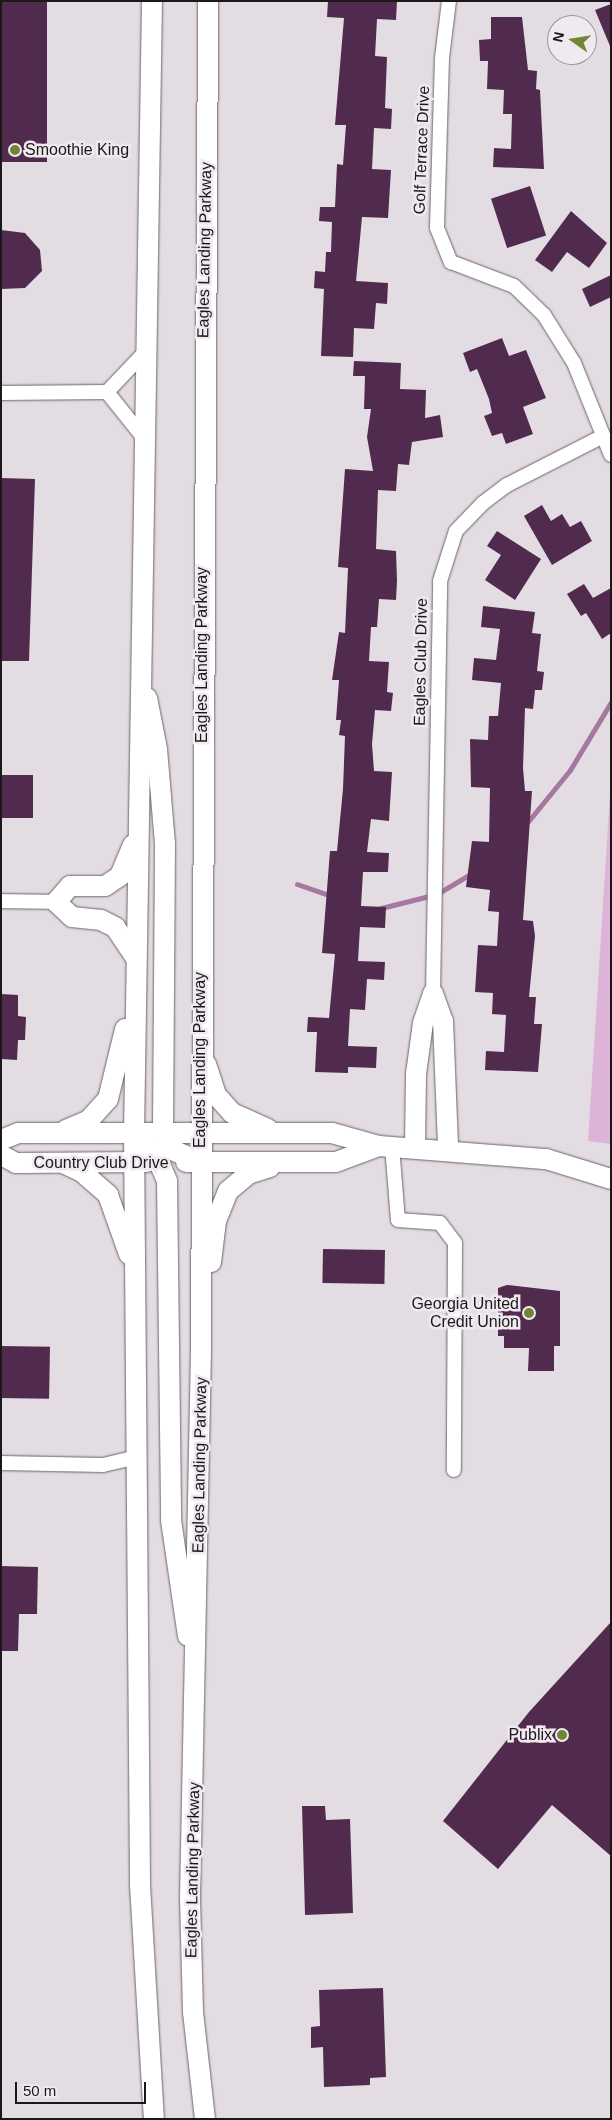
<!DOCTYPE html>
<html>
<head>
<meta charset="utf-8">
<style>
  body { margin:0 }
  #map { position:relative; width:612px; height:2120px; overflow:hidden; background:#e4dce3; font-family:Arial,sans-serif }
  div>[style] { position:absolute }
  .green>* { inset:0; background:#ddb4d7 }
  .stream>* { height:5px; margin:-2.5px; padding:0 2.5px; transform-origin:2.5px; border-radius:2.5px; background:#a4789f }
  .building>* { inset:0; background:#512b4d; transform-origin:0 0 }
  .roads { filter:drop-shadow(0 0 1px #6b646a) drop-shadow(0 0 1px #6b646a) }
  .street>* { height:14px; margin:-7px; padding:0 7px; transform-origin:7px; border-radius:7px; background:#fff }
  .secondary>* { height:20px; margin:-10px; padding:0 10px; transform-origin:10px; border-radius:10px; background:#fff }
  .dots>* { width:14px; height:14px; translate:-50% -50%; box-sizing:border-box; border:2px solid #f1e9f0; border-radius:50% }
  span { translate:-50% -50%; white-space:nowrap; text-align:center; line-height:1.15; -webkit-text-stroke:5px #f1e9f0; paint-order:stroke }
  .poi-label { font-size:16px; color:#1b181a }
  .left { translate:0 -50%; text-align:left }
  .right { translate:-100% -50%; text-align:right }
  .street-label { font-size:16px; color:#1b181a }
  .frame { position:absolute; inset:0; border:2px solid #1b181a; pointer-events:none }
  .north { position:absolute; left:547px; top:15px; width:50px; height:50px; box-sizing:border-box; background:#f1e9f0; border:1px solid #9b959a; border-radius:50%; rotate:283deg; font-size:14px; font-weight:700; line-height:20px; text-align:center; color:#1b181a }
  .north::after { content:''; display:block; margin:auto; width:18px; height:22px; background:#728535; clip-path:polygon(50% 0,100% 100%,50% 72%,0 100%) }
  .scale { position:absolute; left:15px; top:2082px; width:131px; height:22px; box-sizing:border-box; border:2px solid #1b181a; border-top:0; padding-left:6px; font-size:15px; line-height:18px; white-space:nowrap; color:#1b181a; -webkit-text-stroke:4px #f1e9f0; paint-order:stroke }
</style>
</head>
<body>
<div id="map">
  <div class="green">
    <i style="clip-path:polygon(611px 778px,611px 1144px,588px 1141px)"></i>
  </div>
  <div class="stream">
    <i style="left:526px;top:824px;width:70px;rotate:-50.8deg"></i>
    <i style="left:570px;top:770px;width:79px;rotate:-58.9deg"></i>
    <i style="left:297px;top:884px;width:37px;rotate:19deg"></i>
    <i style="left:381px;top:908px;width:58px;rotate:-14deg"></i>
    <i style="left:437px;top:894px;width:41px;rotate:-31deg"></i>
  </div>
  <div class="building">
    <i style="left:1px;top:1px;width:46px;height:161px"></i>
    <i style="clip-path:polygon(328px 1px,397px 1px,396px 20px,377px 19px,375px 56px,387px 57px,385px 108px,392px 109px,391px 129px,374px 128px,372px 169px,391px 170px,388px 218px,362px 217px,356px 281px,388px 283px,387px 304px,376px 303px,374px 329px,354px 328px,353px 357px,321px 356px,324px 289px,314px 288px,315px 271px,325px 272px,326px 252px,331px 252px,332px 222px,319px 221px,320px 207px,335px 207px,337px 164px,343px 165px,346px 125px,335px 125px,344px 18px,327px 17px)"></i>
    <i style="clip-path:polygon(611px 4px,611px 46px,610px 46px,595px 10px)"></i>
    <i style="clip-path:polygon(491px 17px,522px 17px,528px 70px,537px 71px,536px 89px,540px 90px,544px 169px,493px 167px,494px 148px,511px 149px,512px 114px,503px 114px,504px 90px,487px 89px,488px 61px,480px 61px,479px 40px,491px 39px)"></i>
    <i style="left:530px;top:186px;width:52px;height:41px;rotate:72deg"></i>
    <i style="clip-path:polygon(571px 211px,607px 243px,589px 268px,567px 252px,552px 272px,535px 260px)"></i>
    <i style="clip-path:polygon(1px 230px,25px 233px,40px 250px,42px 271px,25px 288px,1px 289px)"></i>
    <i style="clip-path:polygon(611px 275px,611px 297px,590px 307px,582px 289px)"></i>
    <i style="clip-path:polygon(502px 338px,509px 356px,526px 350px,546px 398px,523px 407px,533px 434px,506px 444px,502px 433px,492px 436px,484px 416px,492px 413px,489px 399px,477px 369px,470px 372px,463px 353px)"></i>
    <i style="clip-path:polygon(354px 361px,401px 363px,400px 389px,426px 390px,425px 418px,440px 415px,443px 437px,412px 442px,409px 465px,398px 464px,396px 491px,378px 490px,376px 549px,396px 551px,397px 581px,396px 600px,379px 599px,377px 627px,371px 627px,369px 661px,389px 662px,387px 692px,393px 693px,391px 711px,375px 710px,372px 744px,374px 771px,392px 772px,389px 821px,371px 819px,367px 852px,389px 853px,388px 872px,363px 872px,361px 906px,386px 907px,385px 928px,360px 927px,358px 961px,385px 962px,384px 980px,367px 979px,365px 1010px,350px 1009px,348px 1046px,377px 1047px,376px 1068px,348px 1067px,348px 1073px,315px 1072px,317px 1032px,307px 1032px,308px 1017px,329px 1018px,335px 954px,322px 953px,330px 851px,337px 851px,343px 789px,345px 736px,339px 735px,341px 720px,336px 720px,339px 680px,332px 680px,339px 632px,345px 633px,348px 568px,338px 567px,345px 469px,373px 471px,367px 437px,371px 409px,364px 409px,365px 376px,353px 376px)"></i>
    <i style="clip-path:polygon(1px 478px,35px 479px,29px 661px,1px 661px)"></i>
    <i style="clip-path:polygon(542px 505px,551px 521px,562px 514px,570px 527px,581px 521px,592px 541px,552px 565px,524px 516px)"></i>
    <i style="clip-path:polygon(497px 531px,541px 559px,515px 600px,485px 580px,501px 555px,487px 546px)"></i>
    <i style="clip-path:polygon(584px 584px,593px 598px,611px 588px,611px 633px,602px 639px,586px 613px,581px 616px,567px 594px)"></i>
    <i style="clip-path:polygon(483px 606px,535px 612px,532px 633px,541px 634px,537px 671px,544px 672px,542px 690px,535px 690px,533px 709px,525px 708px,523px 768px,525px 791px,532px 791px,523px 920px,533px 921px,535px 936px,529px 997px,536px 997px,534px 1024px,542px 1024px,538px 1072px,485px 1070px,486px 1051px,504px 1052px,506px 1015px,492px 1014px,493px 993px,475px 992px,478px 945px,497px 946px,499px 912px,488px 911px,490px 890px,466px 887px,472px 841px,489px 842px,490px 788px,471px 787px,470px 739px,488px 740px,489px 716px,498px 716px,501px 683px,472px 680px,474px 658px,496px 660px,500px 629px,481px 627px)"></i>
    <i style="left:33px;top:775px;width:43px;height:32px;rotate:90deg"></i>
    <i style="clip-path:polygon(1px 994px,18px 995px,18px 1016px,26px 1017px,25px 1040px,18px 1040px,17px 1060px,1px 1059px)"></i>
    <i style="left:323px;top:1249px;width:62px;height:34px;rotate:1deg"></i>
    <i style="clip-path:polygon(507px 1285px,560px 1291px,560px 1346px,554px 1346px,554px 1371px,528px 1371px,529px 1348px,504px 1348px,504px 1336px,498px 1336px,498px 1288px)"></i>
    <i style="left:1px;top:1346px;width:49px;height:52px;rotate:1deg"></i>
    <i style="clip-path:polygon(1px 1566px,38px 1567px,37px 1614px,19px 1614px,18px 1651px,1px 1651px)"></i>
    <i style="clip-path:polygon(611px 1622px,611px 1856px,552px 1805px,498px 1869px,443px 1821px,529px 1712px)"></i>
    <i style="clip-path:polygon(302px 1806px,325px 1806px,326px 1820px,350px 1819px,353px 1913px,305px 1915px)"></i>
    <i style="clip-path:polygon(383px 1988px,386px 2077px,370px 2078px,370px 2085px,324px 2087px,323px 2047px,311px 2048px,311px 2027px,320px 2026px,319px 1990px)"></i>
  </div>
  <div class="roads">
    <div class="street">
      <i style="left:449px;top:1px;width:57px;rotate:97deg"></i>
      <i style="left:442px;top:58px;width:170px;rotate:91.7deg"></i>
      <i style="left:437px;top:228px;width:37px;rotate:68deg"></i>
      <i style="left:451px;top:262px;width:67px;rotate:20.9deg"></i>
      <i style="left:514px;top:286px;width:42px;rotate:44deg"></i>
      <i style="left:544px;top:315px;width:57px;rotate:58deg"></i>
      <i style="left:574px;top:363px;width:99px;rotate:68.1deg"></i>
      <i style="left:107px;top:392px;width:58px;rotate:51.3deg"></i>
      <i style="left:1px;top:393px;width:106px;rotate:-0.5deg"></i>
      <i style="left:107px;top:392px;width:58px;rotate:-46.4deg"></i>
      <i style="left:1px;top:901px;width:55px;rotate:1deg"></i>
      <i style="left:433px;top:994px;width:413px;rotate:-89deg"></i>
      <i style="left:440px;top:581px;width:52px;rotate:-72.3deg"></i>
      <i style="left:456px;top:531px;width:39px;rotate:-46deg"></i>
      <i style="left:483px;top:503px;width:30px;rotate:-37deg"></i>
      <i style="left:507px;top:485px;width:108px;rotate:-27deg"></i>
      <i style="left:392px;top:1146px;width:74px;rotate:85.4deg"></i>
      <i style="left:398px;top:1220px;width:42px;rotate:4.1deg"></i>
      <i style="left:440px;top:1223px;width:25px;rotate:53deg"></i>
      <i style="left:455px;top:1243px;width:227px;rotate:90.3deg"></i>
      <i style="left:1px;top:1463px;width:102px;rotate:1.1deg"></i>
      <i style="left:103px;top:1465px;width:36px;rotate:-13deg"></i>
    </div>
    <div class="secondary">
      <i style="left:152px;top:1px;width:1132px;rotate:90.91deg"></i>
      <i style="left:134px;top:1133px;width:752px;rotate:89.54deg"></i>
      <i style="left:140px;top:1885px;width:234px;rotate:86.6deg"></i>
      <i style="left:147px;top:698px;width:52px;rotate:78.9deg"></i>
      <i style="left:157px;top:749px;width:95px;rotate:85.2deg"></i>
      <i style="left:165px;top:844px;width:289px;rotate:90.4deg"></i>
      <i style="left:163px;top:1133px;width:16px;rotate:72deg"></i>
      <i style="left:168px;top:1148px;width:35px;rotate:24deg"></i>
      <i style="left:133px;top:845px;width:34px;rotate:113deg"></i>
      <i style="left:120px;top:876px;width:18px;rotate:146deg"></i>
      <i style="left:105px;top:886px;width:35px;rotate:180deg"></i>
      <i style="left:70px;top:886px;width:21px;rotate:131deg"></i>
      <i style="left:56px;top:902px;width:22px;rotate:43deg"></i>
      <i style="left:72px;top:917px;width:29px;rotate:6deg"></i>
      <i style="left:101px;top:920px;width:16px;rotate:27deg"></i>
      <i style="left:115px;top:927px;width:37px;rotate:56deg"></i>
      <i style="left:433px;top:994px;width:29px;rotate:70deg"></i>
      <i style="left:443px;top:1021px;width:127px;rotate:87.7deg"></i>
      <i style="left:206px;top:1064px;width:33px;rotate:72deg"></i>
      <i style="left:216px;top:1095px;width:24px;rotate:48deg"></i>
      <i style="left:232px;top:1113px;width:39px;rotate:24deg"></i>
      <i style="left:66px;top:1130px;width:25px;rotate:-23deg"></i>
      <i style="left:89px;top:1120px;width:28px;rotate:-48deg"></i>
      <i style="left:108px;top:1099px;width:72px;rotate:-76.3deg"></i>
      <i style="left:134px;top:1133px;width:38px;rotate:49deg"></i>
      <i style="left:159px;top:1162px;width:21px;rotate:67deg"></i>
      <i style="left:167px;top:1181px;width:339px;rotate:89.3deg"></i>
      <i style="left:171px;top:1520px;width:117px;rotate:81.7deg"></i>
      <i style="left:1px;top:1140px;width:18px;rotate:-22deg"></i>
      <i style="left:18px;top:1133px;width:314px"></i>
      <i style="left:332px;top:1133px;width:49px;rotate:15.5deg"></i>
      <i style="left:379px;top:1146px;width:168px;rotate:4.5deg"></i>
      <i style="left:546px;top:1159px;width:68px;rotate:17.1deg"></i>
      <i style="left:415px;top:1146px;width:72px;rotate:-89.2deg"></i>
      <i style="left:416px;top:1074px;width:51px;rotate:-82.2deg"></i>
      <i style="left:423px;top:1023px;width:31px;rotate:-71deg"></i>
      <i style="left:1px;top:1155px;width:17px;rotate:28deg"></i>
      <i style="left:16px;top:1163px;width:131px;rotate:-0.4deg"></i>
      <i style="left:186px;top:1162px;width:150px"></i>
      <i style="left:336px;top:1162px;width:46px;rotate:-20.4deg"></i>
      <i style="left:65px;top:1164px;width:19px;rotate:25deg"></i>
      <i style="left:82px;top:1172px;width:35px;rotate:41deg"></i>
      <i style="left:108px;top:1195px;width:63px;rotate:70.4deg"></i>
      <i style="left:211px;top:1262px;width:41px;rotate:-83deg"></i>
      <i style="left:216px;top:1221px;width:32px;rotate:-68deg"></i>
      <i style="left:228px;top:1191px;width:26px;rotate:-40deg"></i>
      <i style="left:248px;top:1174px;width:23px;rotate:-18deg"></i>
      <i style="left:205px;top:2119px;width:108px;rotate:-96.4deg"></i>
      <i style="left:193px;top:2012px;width:114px;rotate:-91.5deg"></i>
      <i style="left:190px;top:1898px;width:550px;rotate:-88.85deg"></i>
      <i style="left:201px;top:1348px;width:1347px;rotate:-89.7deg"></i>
    </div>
  </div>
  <div class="dots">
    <i style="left:15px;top:150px;background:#728535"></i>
    <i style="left:529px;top:1313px;background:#728535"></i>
    <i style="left:562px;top:1735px;background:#728535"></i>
  </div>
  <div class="poi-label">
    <span class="left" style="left:25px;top:150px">Smoothie King</span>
    <span class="right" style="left:519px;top:1313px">Georgia United<br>Credit Union</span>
    <span class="right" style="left:552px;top:1735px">Publix</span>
  </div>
  <div class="street-label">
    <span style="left:422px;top:150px;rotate:-88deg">Golf Terrace Drive</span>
    <span style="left:205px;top:250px;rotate:-89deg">Eagles Landing Parkway</span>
    <span style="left:202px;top:655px;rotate:-90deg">Eagles Landing Parkway</span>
    <span style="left:421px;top:662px;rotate:-89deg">Eagles Club Drive</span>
    <span style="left:200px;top:1060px;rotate:-90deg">Eagles Landing Parkway</span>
    <span style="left:101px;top:1163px">Country Club Drive</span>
    <span style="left:200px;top:1465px;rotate:-89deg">Eagles Landing Parkway</span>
    <span style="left:193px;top:1870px;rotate:-89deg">Eagles Landing Parkway</span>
  </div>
  <div class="frame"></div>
  <div class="north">N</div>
  <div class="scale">50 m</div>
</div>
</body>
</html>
